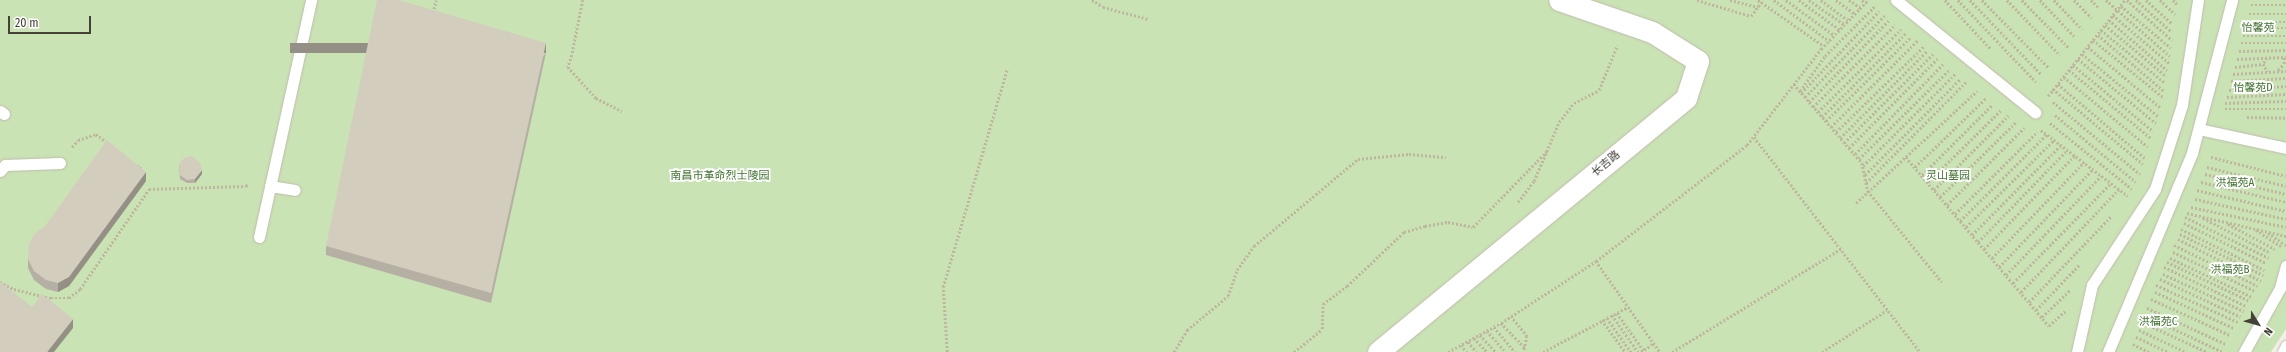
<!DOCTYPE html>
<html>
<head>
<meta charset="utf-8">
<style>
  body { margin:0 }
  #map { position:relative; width:2286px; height:352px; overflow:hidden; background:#f2f0e8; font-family:"Fira Sans Condensed","Noto Sans SC",sans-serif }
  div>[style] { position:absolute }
  .green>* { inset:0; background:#cae3b4 }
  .path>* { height:2.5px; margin-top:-1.25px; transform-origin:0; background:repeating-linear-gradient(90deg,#beb69e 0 2px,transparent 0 4px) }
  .roads { filter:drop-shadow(0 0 1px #c0bcae) drop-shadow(0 0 1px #c0bcae) }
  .service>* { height:11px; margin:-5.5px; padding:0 5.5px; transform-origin:5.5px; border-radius:5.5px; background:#fff }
  .minor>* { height:21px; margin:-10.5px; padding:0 10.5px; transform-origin:10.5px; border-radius:10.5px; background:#fff }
  .wall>* { inset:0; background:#b5b0a3 }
  .shaded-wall>* { inset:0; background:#949085; transform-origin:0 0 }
  .building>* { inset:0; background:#d3cdbe }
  span { translate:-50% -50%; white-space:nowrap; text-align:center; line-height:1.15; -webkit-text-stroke:3.5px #fff; paint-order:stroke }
  .park-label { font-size:11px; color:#427230 }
  .street-label { font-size:11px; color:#454137 }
  .north { position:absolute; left:2238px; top:304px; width:40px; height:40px; -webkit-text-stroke:3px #fff; paint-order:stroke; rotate:127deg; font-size:11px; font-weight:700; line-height:16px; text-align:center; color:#454137 }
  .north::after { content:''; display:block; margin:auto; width:14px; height:18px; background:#454137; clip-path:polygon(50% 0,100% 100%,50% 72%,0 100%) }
  .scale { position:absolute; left:8px; top:16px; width:83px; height:18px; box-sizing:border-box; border:2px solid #454137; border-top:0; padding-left:5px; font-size:12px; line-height:14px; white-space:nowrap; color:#454137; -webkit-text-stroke:3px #fff; paint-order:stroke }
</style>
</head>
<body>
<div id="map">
  <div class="green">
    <i style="clip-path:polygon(0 0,2286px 0,2286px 329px,2271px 352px,0 352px)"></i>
  </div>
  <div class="path">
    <i style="left:583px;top:0;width:56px;rotate:101.3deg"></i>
    <i style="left:572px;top:55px;width:13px;rotate:108deg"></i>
    <i style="left:568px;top:67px;width:42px;rotate:47.9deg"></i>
    <i style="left:596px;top:98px;width:29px;rotate:27deg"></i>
    <i style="left:1092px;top:0;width:13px;rotate:32deg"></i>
    <i style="left:1103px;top:7px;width:47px;rotate:14.9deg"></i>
    <i style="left:1697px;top:0;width:56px;rotate:16.5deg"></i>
    <i style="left:1751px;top:16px;width:20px;rotate:-53deg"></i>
    <i style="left:1730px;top:0;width:29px;rotate:14deg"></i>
    <i style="left:1758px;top:0;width:80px;rotate:34.9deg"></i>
    <i style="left:1774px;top:0;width:69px;rotate:36.7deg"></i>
    <i style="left:1786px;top:0;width:59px;rotate:36.1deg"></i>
    <i style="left:1799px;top:0;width:51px;rotate:36.2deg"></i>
    <i style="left:1809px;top:0;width:44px;rotate:34.8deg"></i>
    <i style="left:1821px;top:0;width:34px;rotate:37deg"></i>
    <i style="left:1836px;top:0;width:24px;rotate:36deg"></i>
    <i style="left:1849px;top:0;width:14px;rotate:34deg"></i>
    <i style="left:1862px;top:0;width:5px;rotate:37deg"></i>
    <i style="left:1945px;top:0;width:67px;rotate:46.8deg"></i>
    <i style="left:1958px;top:0;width:113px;rotate:46.4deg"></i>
    <i style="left:1970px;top:0;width:103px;rotate:46.2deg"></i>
    <i style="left:1982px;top:0;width:95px;rotate:45.4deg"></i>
    <i style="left:2007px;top:0;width:76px;rotate:46.1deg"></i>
    <i style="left:2022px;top:0;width:67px;rotate:45.6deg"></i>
    <i style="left:2040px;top:0;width:51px;rotate:46.6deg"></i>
    <i style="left:2054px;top:0;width:40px;rotate:46deg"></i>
    <i style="left:2074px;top:0;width:25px;rotate:45deg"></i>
    <i style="left:2091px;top:0;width:10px;rotate:45deg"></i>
    <i style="left:2106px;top:0;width:85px;rotate:41.2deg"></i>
    <i style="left:2127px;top:0;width:60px;rotate:41.6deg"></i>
    <i style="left:2136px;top:0;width:48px;rotate:41.6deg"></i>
    <i style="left:2146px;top:0;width:36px;rotate:42deg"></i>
    <i style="left:2160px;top:0;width:21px;rotate:43deg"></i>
    <i style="left:2173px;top:0;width:6px;rotate:45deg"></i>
    <i style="left:2251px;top:5px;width:35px"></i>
    <i style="left:2121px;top:6px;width:65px;rotate:40deg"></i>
    <i style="left:433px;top:13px;width:13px;rotate:-77deg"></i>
    <i style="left:2249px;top:14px;width:37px"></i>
    <i style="left:2113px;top:15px;width:74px;rotate:40.6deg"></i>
    <i style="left:2109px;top:20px;width:77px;rotate:40.8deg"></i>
    <i style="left:2247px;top:22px;width:39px"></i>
    <i style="left:2105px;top:25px;width:80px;rotate:39.9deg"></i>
    <i style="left:2245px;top:28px;width:41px"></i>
    <i style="left:2101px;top:30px;width:83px;rotate:39.6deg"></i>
    <i style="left:2098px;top:35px;width:87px;rotate:40.3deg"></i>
    <i style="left:2243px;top:36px;width:43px"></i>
    <i style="left:2093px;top:40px;width:92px;rotate:39.2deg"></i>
    <i style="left:2241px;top:43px;width:45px"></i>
    <i style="left:2088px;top:47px;width:95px;rotate:39.9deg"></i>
    <i style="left:2239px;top:51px;width:47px;rotate:-1.2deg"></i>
    <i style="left:2082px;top:54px;width:98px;rotate:39.2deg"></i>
    <i style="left:2267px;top:58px;width:7px;rotate:124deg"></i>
    <i style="left:2263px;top:64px;width:9px;rotate:58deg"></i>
    <i style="left:2078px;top:59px;width:101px;rotate:39.4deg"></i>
    <i style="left:2237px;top:59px;width:49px;rotate:-2.3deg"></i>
    <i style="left:2073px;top:65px;width:104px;rotate:39.5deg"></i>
    <i style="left:2235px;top:67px;width:28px;rotate:-6deg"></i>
    <i style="left:2069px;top:70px;width:107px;rotate:39.7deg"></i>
    <i style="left:2278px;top:70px;width:8px;rotate:-45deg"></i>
    <i style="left:2284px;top:64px;width:7px;rotate:-90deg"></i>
    <i style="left:2233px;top:74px;width:53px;rotate:-3.2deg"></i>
    <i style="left:2064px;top:77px;width:109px;rotate:39.8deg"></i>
    <i style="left:2231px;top:81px;width:55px;rotate:-3.1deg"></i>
    <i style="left:1794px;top:84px;width:104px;rotate:49.3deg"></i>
    <i style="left:1862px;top:163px;width:29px;rotate:78deg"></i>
    <i style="left:1868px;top:191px;width:117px;rotate:50.9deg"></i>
    <i style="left:2058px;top:84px;width:114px;rotate:40.4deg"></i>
    <i style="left:2053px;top:89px;width:117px;rotate:39.8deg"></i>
    <i style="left:2229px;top:90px;width:57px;rotate:-4deg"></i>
    <i style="left:1800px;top:91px;width:43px;rotate:-54.5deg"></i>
    <i style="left:1825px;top:56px;width:72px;rotate:-45deg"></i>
    <i style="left:1801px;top:93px;width:113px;rotate:-46.4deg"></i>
    <i style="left:2048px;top:96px;width:123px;rotate:-51.3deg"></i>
    <i style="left:1805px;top:97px;width:115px;rotate:-45.7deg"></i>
    <i style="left:2227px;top:97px;width:59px;rotate:-2.9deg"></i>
    <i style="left:1809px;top:102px;width:115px;rotate:-45.7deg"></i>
    <i style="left:2053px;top:102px;width:113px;rotate:39.6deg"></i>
    <i style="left:2225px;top:103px;width:61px;rotate:-1.9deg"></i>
    <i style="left:1813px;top:107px;width:116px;rotate:-45deg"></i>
    <i style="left:2225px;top:109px;width:61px"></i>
    <i style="left:1818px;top:112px;width:117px;rotate:-45deg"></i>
    <i style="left:2055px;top:115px;width:105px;rotate:39.6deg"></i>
    <i style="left:1822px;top:117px;width:119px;rotate:-45deg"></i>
    <i style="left:2247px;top:117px;width:39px;rotate:1deg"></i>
    <i style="left:1826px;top:121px;width:120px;rotate:-44.7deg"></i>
    <i style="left:2050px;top:123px;width:105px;rotate:38.8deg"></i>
    <i style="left:1831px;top:127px;width:122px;rotate:-45deg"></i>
    <i style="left:2041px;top:130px;width:109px;rotate:37.2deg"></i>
    <i style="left:1836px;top:132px;width:122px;rotate:-44.3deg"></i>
    <i style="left:1754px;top:137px;width:272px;rotate:52.3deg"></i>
    <i style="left:1840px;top:138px;width:124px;rotate:-45deg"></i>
    <i style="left:1844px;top:143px;width:126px;rotate:-45deg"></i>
    <i style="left:72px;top:147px;width:9px;rotate:-49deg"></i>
    <i style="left:78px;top:140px;width:19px;rotate:-18deg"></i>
    <i style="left:96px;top:134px;width:15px;rotate:37deg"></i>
    <i style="left:1849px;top:148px;width:127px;rotate:-45.3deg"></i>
    <i style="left:1855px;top:154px;width:126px;rotate:-45.6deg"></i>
    <i style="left:1906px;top:157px;width:221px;rotate:49.8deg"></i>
    <i style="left:2049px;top:326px;width:22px;rotate:-43deg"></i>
    <i style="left:2211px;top:157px;width:77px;rotate:14.2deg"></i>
    <i style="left:1859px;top:159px;width:128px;rotate:-44.7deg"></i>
    <i style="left:137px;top:165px;width:8px;rotate:40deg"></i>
    <i style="left:1863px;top:166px;width:130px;rotate:-45deg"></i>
    <i style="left:1915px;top:167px;width:100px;rotate:-44.2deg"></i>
    <i style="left:2207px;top:167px;width:81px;rotate:13.5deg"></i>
    <i style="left:2205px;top:174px;width:83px;rotate:13.9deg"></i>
    <i style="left:1865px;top:175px;width:136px;rotate:-45.3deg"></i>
    <i style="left:1922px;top:175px;width:100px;rotate:-45deg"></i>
    <i style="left:1928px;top:182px;width:103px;rotate:-44.6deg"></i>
    <i style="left:2201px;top:182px;width:87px;rotate:13.2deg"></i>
    <i style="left:1866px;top:183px;width:142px;rotate:-45.3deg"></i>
    <i style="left:1934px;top:190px;width:105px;rotate:-45deg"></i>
    <i style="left:2197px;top:190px;width:91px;rotate:13.3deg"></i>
    <i style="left:1940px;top:197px;width:107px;rotate:-44.6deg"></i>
    <i style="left:2195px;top:199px;width:93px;rotate:12.4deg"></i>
    <i style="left:1518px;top:202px;width:26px;rotate:-53deg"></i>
    <i style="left:1534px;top:181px;width:64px;rotate:-67deg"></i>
    <i style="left:1559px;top:122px;width:24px;rotate:-52deg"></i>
    <i style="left:1574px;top:103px;width:28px;rotate:-27deg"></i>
    <i style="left:1599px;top:90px;width:48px;rotate:-67.8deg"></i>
    <i style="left:1856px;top:203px;width:165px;rotate:-42.8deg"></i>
    <i style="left:1947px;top:205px;width:109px;rotate:-45deg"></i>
    <i style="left:2191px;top:207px;width:97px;rotate:11.9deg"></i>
    <i style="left:2187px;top:213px;width:102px;rotate:13.1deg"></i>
    <i style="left:1955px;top:214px;width:116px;rotate:-45deg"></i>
    <i style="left:2185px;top:217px;width:93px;rotate:26deg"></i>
    <i style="left:2203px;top:218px;width:76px;rotate:27.2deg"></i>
    <i style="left:1960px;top:221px;width:123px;rotate:-45deg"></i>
    <i style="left:2184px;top:223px;width:91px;rotate:26deg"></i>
    <i style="left:2228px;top:224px;width:53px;rotate:28deg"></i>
    <i style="left:1966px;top:227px;width:124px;rotate:-44.7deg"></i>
    <i style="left:2181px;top:229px;width:93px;rotate:26.3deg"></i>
    <i style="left:2256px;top:230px;width:30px;rotate:33deg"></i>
    <i style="left:2268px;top:233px;width:22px;rotate:34deg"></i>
    <i style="left:2180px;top:234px;width:93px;rotate:26.3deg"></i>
    <i style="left:1972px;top:235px;width:127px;rotate:-45.3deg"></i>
    <i style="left:2178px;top:239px;width:93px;rotate:26.8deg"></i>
    <i style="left:1978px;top:242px;width:128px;rotate:-45.9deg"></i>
    <i style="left:2174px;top:245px;width:93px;rotate:26deg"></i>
    <i style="left:1984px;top:249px;width:131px;rotate:-45.9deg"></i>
    <i style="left:2173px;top:252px;width:91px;rotate:25.4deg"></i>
    <i style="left:1992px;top:258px;width:133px;rotate:-46.2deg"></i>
    <i style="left:2170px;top:258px;width:91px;rotate:25.4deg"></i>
    <i style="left:1596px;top:261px;width:111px;rotate:54.9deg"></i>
    <i style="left:2167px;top:262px;width:92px;rotate:25.2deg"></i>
    <i style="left:1999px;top:267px;width:136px;rotate:-46.2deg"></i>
    <i style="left:2164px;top:267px;width:91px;rotate:25.4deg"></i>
    <i style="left:2163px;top:274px;width:89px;rotate:24.6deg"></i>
    <i style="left:2006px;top:275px;width:137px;rotate:-46.2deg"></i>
    <i style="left:2160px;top:279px;width:89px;rotate:25.1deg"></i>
    <i style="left:0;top:282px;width:16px;rotate:27deg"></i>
    <i style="left:14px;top:289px;width:38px;rotate:14deg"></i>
    <i style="left:51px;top:298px;width:18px"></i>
    <i style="left:69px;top:298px;width:14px;rotate:-39deg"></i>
    <i style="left:80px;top:289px;width:121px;rotate:-55.4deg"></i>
    <i style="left:149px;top:189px;width:97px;rotate:-1.8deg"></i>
    <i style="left:246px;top:186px;width:4px;rotate:-45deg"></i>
    <i style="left:2013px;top:283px;width:140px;rotate:-45.6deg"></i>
    <i style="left:2156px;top:285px;width:90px;rotate:24.3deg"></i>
    <i style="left:2021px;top:292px;width:142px;rotate:-46.4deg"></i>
    <i style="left:2155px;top:292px;width:87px;rotate:24.5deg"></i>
    <i style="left:2151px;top:299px;width:87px;rotate:24.5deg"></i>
    <i style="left:2029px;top:302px;width:120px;rotate:-46.3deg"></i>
    <i style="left:2147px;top:308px;width:87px;rotate:24.5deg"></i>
    <i style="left:2036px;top:310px;width:62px;rotate:-46.3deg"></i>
    <i style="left:1617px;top:313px;width:47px;rotate:54.6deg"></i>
    <i style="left:1612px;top:315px;width:45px;rotate:54.9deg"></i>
    <i style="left:2144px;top:315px;width:87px;rotate:25.1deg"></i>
    <i style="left:1511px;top:316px;width:26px;rotate:51deg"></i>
    <i style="left:1527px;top:336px;width:16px;rotate:101deg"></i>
    <i style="left:2042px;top:317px;width:39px;rotate:-44deg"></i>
    <i style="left:1607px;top:318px;width:42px;rotate:54.8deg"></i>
    <i style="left:1602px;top:320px;width:39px;rotate:54deg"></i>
    <i style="left:2142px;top:322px;width:72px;rotate:24.8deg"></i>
    <i style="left:1501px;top:323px;width:35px;rotate:46deg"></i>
    <i style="left:1494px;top:327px;width:33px;rotate:50deg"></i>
    <i style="left:2139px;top:330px;width:52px;rotate:25.1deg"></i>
    <i style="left:1487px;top:331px;width:28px;rotate:48deg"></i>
    <i style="left:1480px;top:335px;width:23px;rotate:47deg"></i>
    <i style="left:2136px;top:337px;width:35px;rotate:25deg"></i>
    <i style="left:1474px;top:338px;width:19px;rotate:47deg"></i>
    <i style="left:1468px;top:342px;width:13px;rotate:48deg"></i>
    <i style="left:2133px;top:344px;width:18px;rotate:27deg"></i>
    <i style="left:1461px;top:345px;width:9px;rotate:49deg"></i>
    <i style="left:947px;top:352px;width:65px;rotate:-93.5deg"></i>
    <i style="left:943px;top:287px;width:227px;rotate:-73.6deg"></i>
    <i style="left:1174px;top:352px;width:26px;rotate:-59deg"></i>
    <i style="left:1187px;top:330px;width:53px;rotate:-39.7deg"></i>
    <i style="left:1228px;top:296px;width:28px;rotate:-71deg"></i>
    <i style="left:1237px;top:270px;width:29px;rotate:-55deg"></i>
    <i style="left:1254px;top:246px;width:136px;rotate:-39.9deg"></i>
    <i style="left:1358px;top:159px;width:51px;rotate:-5.6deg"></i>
    <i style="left:1409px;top:154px;width:37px;rotate:5deg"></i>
    <i style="left:1294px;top:352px;width:36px;rotate:-39deg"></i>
    <i style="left:1322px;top:329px;width:25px;rotate:-88deg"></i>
    <i style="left:1323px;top:304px;width:30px;rotate:-37deg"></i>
    <i style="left:1347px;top:286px;width:79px;rotate:-43.5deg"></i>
    <i style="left:1404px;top:232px;width:22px;rotate:-16deg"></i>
    <i style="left:1425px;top:226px;width:23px;rotate:-10deg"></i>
    <i style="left:1448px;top:222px;width:25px;rotate:11deg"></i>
    <i style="left:1473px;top:227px;width:106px;rotate:-45.8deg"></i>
    <i style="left:1448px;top:352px;width:60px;rotate:-28.7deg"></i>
    <i style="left:1501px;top:323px;width:113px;rotate:-33.1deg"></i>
    <i style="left:1596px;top:261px;width:190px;rotate:-37.5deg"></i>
    <i style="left:1747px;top:145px;width:121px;rotate:-52.4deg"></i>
    <i style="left:1821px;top:49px;width:68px;rotate:-46.2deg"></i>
    <i style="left:1543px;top:352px;width:96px;rotate:-27.9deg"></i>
    <i style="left:1641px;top:352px;width:16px;rotate:-35deg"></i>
    <i style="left:1672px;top:352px;width:198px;rotate:-31.4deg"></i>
    <i style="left:1822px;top:352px;width:77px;rotate:-32.9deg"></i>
  </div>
  <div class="roads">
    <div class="service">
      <i style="left:1896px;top:0;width:179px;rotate:38.9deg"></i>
      <i style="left:0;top:111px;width:5px;rotate:37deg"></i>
      <i style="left:2199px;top:129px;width:89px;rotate:12.3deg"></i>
      <i style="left:0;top:171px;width:8px;rotate:-50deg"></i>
      <i style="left:5px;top:165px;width:55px;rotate:-2.1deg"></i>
      <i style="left:270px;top:186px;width:25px;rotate:9deg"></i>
      <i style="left:259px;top:237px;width:243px;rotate:-77.6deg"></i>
      <i style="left:2077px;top:352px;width:69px;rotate:-77.4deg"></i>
      <i style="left:2092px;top:285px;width:115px;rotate:-56.7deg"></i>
      <i style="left:2155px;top:189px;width:88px;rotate:-72.2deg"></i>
      <i style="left:2182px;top:105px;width:106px;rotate:-81.3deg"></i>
      <i style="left:2108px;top:352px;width:216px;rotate:-67.1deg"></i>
      <i style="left:2192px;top:153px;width:158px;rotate:-75.3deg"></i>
      <i style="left:2244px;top:352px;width:73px;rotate:-60.6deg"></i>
      <i style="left:2280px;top:288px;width:23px;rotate:-75deg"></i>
      <i style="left:2283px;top:352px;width:7px;rotate:-63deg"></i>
    </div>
    <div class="minor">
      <i style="left:1378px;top:352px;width:399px;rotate:-39.5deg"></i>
      <i style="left:1686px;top:98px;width:39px;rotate:-72deg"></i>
      <i style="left:1698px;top:61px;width:54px;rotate:-147.8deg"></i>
      <i style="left:1652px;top:32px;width:98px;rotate:-161deg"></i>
    </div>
  </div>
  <div class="wall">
    <i style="clip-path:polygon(546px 53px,491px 303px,326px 255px,326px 246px)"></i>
    <i style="clip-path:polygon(179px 164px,202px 174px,195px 183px,187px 183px,180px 179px)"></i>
    <i style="clip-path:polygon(146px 181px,69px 286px,58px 292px,46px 289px,34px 280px,28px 268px,28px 259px)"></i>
  </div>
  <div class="shaded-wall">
    <i style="left:546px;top:43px;width:10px;height:256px;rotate:90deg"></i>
    <i style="clip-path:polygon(202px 170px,202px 174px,195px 183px,195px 179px)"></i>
    <i style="clip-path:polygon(146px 172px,146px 181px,69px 286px,58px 292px,58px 283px)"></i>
    <i style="clip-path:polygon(73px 319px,73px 328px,54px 352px,47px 352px)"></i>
  </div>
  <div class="building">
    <i style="clip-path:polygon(377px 0,399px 0,546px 43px,491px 293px,326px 246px)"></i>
    <i style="clip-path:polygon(107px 140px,146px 172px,69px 277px,58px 283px,46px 280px,34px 271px,28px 259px,29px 244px,34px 234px,45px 226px)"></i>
    <i style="clip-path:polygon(192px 156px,200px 163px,202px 170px,195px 179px,187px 180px,180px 175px,179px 164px,184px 158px)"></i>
    <i style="clip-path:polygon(0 282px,32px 307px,42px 294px,73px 319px,47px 352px,0 352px)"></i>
  </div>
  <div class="park-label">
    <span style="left:2258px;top:28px">怡馨苑</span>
    <span style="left:2253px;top:88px">怡馨苑D</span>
    <span style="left:720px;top:176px">南昌市革命烈士陵园</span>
    <span style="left:1948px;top:176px">灵山墓园</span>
    <span style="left:2235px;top:183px">洪福苑A</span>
    <span style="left:2230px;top:270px">洪福苑B</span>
    <span style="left:2158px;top:322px">洪福苑C</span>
  </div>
  <div class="street-label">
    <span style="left:1606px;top:164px;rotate:-40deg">长吉路</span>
  </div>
  <div class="north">N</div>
  <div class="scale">20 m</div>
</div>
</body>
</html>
